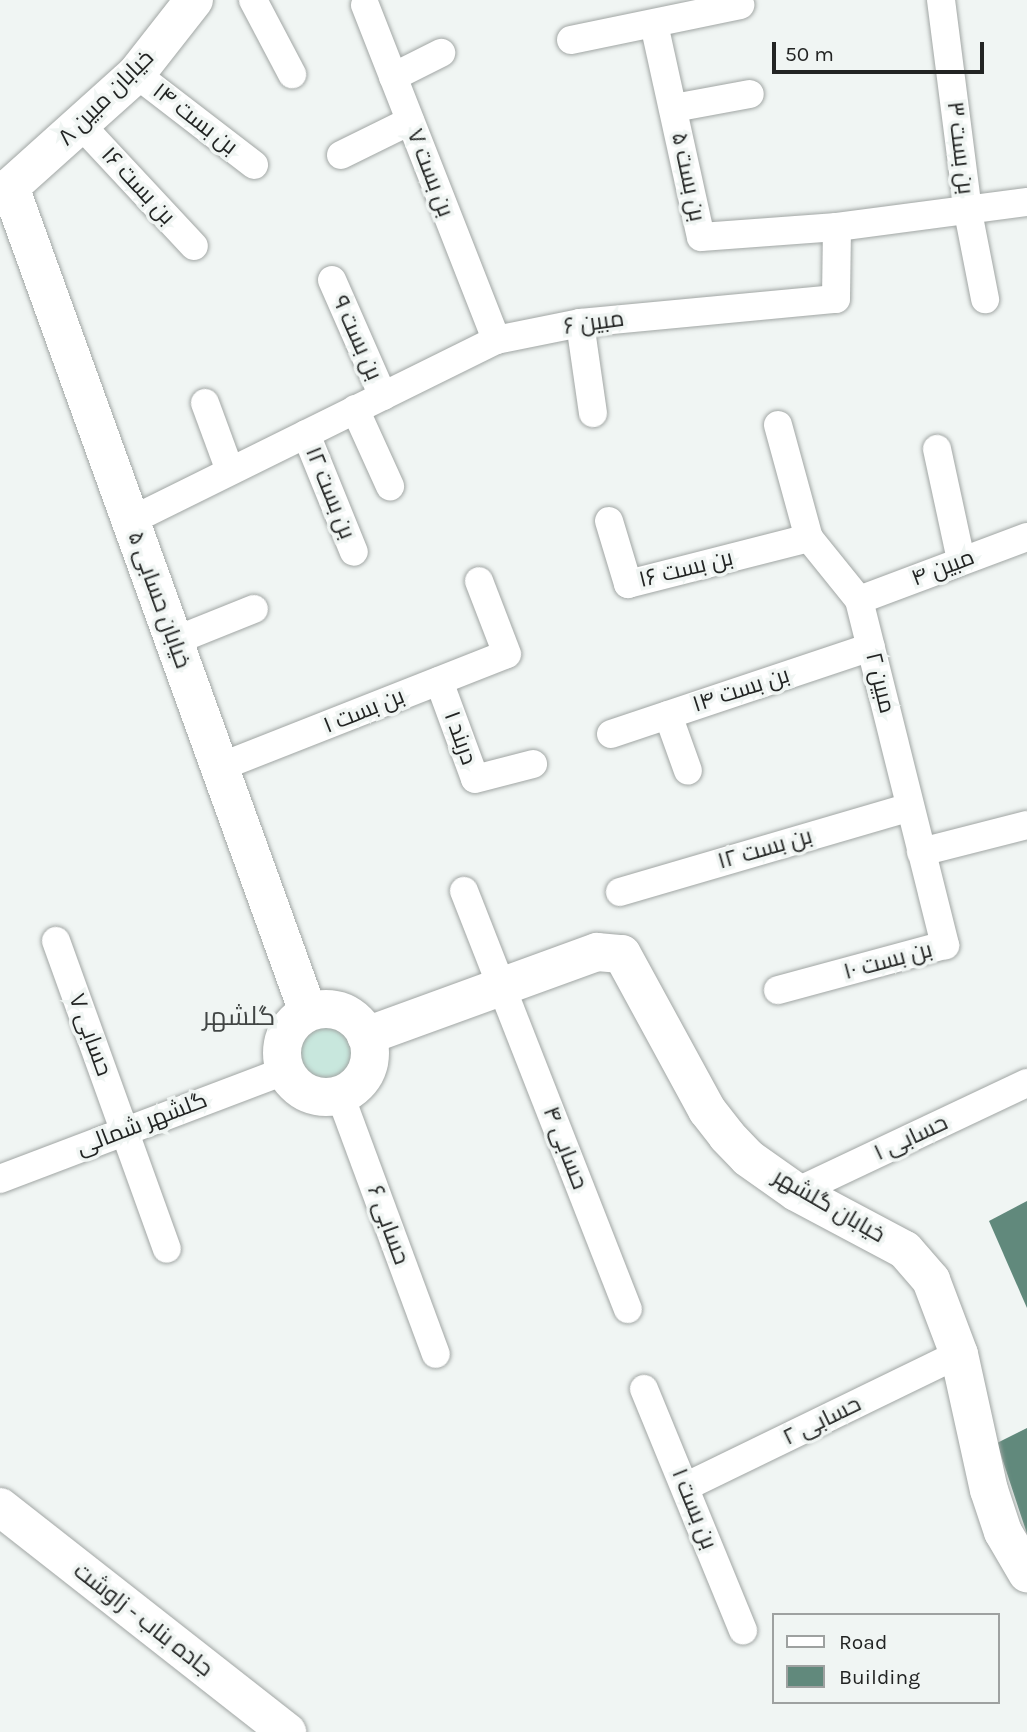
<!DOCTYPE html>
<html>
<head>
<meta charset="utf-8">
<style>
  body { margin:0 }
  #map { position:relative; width:1027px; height:1732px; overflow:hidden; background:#f0f5f3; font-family:Karla,Cairo,sans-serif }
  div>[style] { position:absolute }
  .green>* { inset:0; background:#c8e7dd }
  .round { border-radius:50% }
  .building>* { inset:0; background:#61897c }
  .roads { filter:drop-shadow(0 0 2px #a1a6a4) drop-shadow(0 0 2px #a1a6a4) }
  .street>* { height:28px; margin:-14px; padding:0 14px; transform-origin:14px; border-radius:14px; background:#fff }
  .secondary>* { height:38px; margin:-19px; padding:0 19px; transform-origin:19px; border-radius:19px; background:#fff }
  .secondary>.ring { margin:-19px; padding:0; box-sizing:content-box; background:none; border:38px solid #fff; border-radius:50% }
  span { translate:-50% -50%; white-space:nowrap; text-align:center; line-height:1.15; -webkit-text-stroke:7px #f0f5f3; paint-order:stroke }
  .street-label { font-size:23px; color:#222423 }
  .quarter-label { font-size:26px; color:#424645 }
  .legend { position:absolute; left:772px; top:1613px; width:228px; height:91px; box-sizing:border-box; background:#f0f5f3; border:2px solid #9ea1a0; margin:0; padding:9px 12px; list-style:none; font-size:21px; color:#222423 }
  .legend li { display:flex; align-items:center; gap:14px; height:35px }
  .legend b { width:35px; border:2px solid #9ea1a0 }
  .scale { position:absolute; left:772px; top:42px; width:212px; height:32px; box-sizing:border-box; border:4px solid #222423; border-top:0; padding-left:9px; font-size:21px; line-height:24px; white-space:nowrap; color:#222423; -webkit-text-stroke:5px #f0f5f3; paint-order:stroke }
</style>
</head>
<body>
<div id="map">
  <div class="green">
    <i class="round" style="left:297px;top:1023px;width:58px;height:58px"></i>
  </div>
  <div class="building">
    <i style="clip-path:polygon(1027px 1201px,1027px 1308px,989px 1221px)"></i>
    <i style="clip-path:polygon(1027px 1428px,1027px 1534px,997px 1443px)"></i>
  </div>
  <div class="roads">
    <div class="street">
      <i style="left:253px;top:0;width:84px;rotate:62.2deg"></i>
      <i style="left:941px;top:0;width:214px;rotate:82.7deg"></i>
      <i style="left:968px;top:212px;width:89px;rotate:78.9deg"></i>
      <i style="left:365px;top:5px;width:360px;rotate:68.6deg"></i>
      <i style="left:654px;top:24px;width:218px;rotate:77.6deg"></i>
      <i style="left:701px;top:237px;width:136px;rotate:-4.2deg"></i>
      <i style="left:837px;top:227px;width:192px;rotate:-7.5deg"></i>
      <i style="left:571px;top:40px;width:173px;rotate:-11.7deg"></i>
      <i style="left:136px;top:74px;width:149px;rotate:37.6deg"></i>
      <i style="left:393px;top:77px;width:54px;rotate:-26.6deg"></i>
      <i style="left:674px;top:108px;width:77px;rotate:-10.4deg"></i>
      <i style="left:82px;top:126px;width:164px;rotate:47deg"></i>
      <i style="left:341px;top:155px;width:77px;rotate:-26.2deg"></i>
      <i style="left:332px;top:280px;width:127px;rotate:66.3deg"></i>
      <i style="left:580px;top:323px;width:91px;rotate:81.8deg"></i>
      <i style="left:205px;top:403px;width:72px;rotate:69.8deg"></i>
      <i style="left:355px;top:409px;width:85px;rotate:65.6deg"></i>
      <i style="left:778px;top:425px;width:117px;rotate:74.7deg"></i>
      <i style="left:809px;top:538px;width:80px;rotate:51.1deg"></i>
      <i style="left:859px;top:600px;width:356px;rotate:76deg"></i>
      <i style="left:945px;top:945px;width:173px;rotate:164.9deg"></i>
      <i style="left:306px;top:434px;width:127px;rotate:67.9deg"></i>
      <i style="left:937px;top:449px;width:114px;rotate:77.8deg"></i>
      <i style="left:130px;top:521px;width:408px;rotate:-26.3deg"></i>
      <i style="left:496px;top:340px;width:86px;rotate:-11.4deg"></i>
      <i style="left:580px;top:323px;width:257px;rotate:-5.4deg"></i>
      <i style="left:836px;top:299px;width:72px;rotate:-89.2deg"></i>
      <i style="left:609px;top:521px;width:66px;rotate:73.2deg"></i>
      <i style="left:628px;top:584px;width:187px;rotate:-14.3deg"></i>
      <i style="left:859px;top:600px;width:179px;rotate:-20.6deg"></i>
      <i style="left:174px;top:641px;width:86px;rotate:-21.8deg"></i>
      <i style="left:439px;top:681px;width:104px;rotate:69.8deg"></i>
      <i style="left:475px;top:779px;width:60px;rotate:-14.5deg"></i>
      <i style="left:668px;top:715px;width:59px;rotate:70.3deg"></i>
      <i style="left:611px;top:734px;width:274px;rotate:-18.5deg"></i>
      <i style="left:220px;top:767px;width:308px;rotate:-21.5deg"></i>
      <i style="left:507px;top:654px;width:78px;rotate:-111deg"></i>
      <i style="left:921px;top:852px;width:109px;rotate:-14.3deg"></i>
      <i style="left:464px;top:891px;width:449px;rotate:68.6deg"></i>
      <i style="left:620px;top:892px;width:302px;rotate:-16.3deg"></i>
      <i style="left:56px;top:941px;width:327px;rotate:70.2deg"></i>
      <i style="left:340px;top:1095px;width:276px;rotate:69.7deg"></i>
      <i style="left:0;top:1179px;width:305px;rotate:-20.8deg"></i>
      <i style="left:796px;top:1192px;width:255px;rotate:-25.3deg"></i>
      <i style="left:644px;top:1389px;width:261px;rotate:67.7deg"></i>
      <i style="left:685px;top:1487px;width:305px;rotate:-25.9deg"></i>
    </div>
    <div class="secondary">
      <i style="left:194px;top:0;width:94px;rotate:128.1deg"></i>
      <i style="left:136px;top:74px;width:169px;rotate:138.1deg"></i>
      <i style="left:10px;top:187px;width:877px;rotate:70.14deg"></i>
      <i class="ring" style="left:282px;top:1009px;width:50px;height:50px"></i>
      <i style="left:366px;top:1036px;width:246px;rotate:-20deg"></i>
      <i style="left:597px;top:952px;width:25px;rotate:5deg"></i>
      <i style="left:622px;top:954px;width:178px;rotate:61.4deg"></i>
      <i style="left:707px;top:1110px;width:33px;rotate:52deg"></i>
      <i style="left:727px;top:1136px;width:30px;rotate:46deg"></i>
      <i style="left:748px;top:1158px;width:59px;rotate:35.3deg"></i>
      <i style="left:796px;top:1192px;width:123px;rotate:28deg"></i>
      <i style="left:905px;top:1250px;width:40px;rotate:49deg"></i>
      <i style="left:931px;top:1280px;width:79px;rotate:69.3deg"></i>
      <i style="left:959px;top:1354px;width:139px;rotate:77.6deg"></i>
      <i style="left:989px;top:1490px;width:44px;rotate:71.6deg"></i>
      <i style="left:1003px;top:1532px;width:48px;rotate:59.7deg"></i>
      <i style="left:0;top:1507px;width:365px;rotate:38.1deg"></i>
    </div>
  </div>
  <div class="street-label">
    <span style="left:106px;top:98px;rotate:-45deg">خیابان مبین ۸</span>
    <span style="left:195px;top:119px;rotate:38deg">بن بست ۱۴</span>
    <span style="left:960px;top:148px;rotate:83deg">بن بست ۳</span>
    <span style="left:430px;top:173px;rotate:69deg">بن بست ۷</span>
    <span style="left:688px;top:177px;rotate:78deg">بن بست ۵</span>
    <span style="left:138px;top:186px;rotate:47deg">بن بست ۱۶</span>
    <span style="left:594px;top:323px;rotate:-8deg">مبین ۶</span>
    <span style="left:357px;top:338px;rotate:66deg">بن بست ۹</span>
    <span style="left:330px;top:493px;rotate:68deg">بن بست ۱۲</span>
    <span style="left:943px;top:568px;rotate:-21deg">مبین ۴</span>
    <span style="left:686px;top:569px;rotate:-14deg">بن بست ۱۶</span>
    <span style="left:159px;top:600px;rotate:70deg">خیابان حسابی ۵</span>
    <span style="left:880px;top:683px;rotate:76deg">مبین ۲</span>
    <span style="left:741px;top:690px;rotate:-18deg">بن بست ۱۴</span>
    <span style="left:364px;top:711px;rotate:-22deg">بن بست ۱</span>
    <span style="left:460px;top:738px;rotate:70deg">دربند ۱</span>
    <span style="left:765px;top:849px;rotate:-16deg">بن بست ۱۲</span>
    <span style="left:888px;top:961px;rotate:-15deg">بن بست ۱۰</span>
    <span style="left:90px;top:1035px;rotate:70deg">حسابی ۷</span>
    <span style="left:142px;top:1124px;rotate:-21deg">گلشهر شمالی</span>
    <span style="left:911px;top:1138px;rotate:-25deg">حسابی ۱</span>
    <span style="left:565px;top:1148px;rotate:69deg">حسابی ۴</span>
    <span style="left:829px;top:1206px;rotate:30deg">خیابان گلشهر</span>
    <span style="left:388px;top:1225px;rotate:70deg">حسابی ۶</span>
    <span style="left:822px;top:1421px;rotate:-26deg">حسابی ۲</span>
    <span style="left:694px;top:1509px;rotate:68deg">بن بست ۱</span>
    <span style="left:143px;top:1620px;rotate:38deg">جاده بناب - زاوشت</span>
  </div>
  <div class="quarter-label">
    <span style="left:239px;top:1017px">گلشهر</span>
  </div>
  <ul class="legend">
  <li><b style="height:9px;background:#fff"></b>Road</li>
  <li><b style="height:19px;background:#61897c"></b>Building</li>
  </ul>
  <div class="scale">50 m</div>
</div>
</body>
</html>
